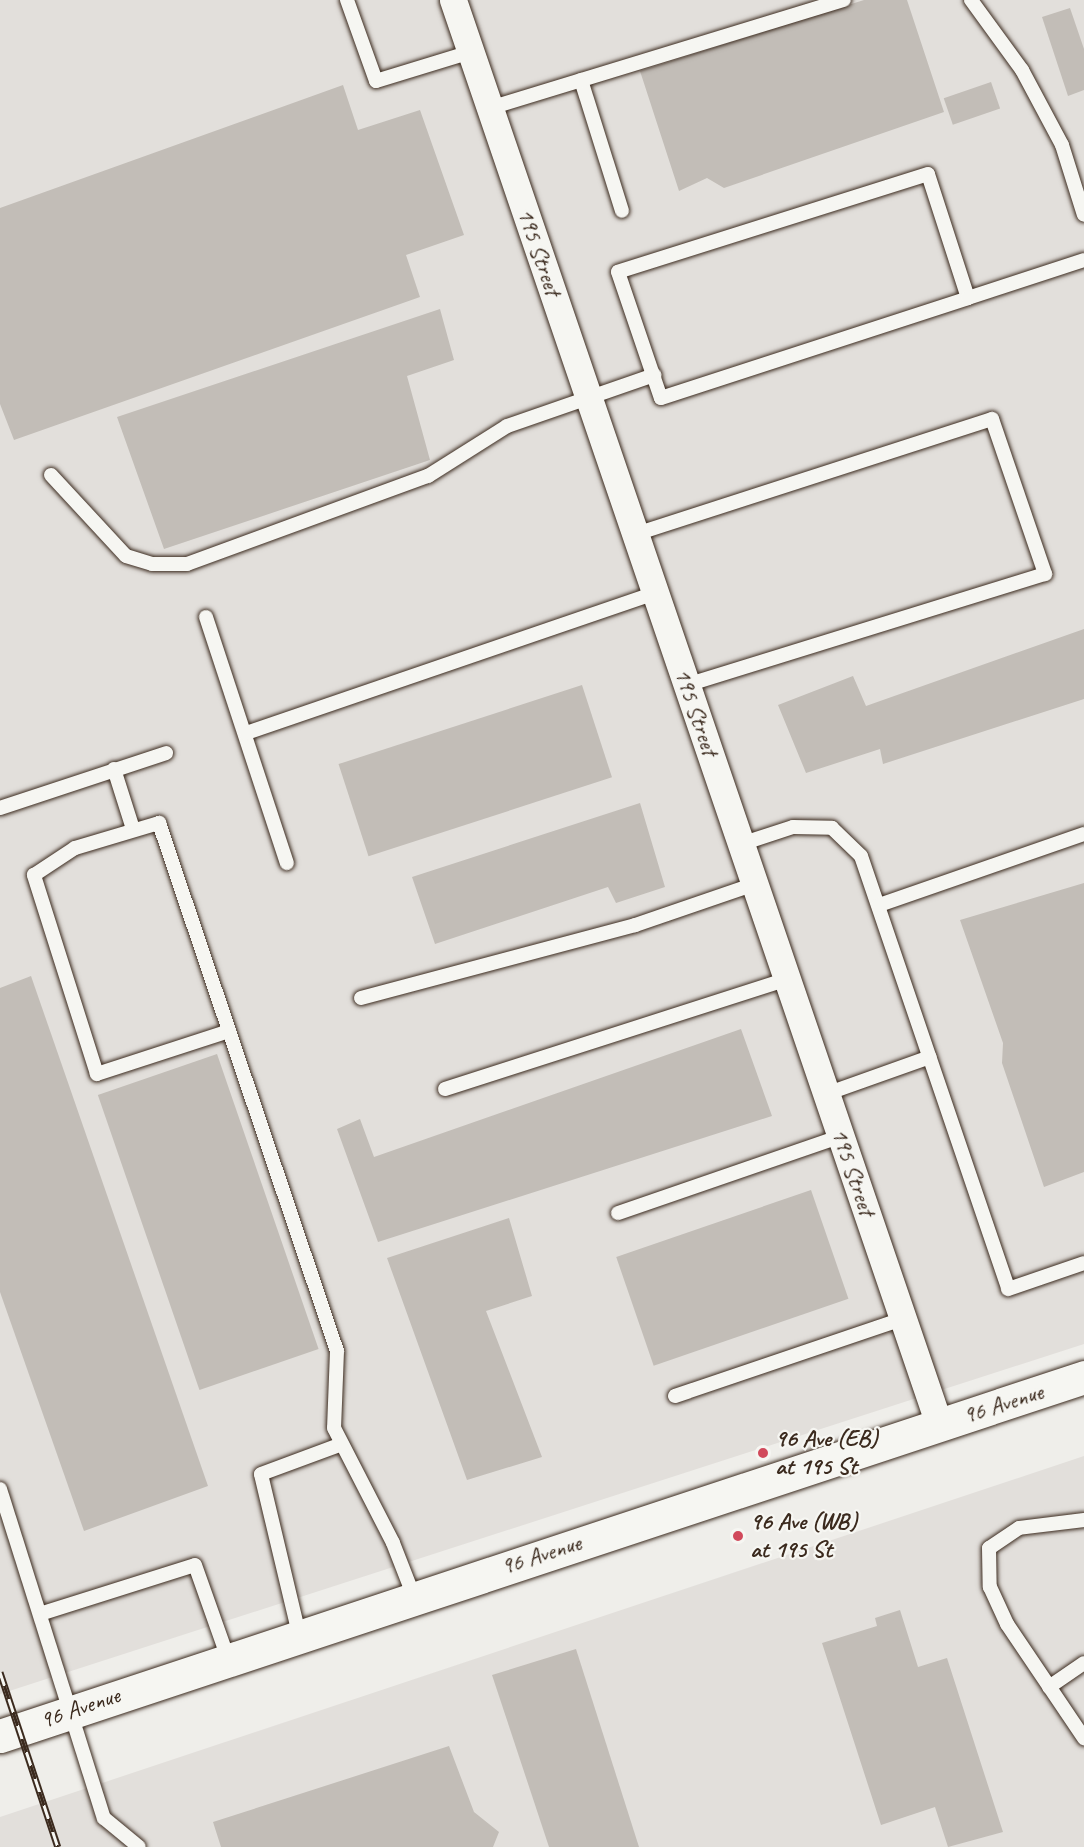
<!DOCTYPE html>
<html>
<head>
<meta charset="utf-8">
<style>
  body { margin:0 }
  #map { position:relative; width:1084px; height:1847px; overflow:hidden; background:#efeeea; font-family:Caveat,sans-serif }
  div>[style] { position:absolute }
  .built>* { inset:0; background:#e2dfdb }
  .building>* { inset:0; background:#c2bdb7; transform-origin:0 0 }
  .roads { filter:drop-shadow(0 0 2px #3b2a1e) drop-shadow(0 0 2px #3b2a1e) }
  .service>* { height:14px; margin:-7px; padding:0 7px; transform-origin:7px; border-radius:7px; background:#f6f6f2 }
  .minor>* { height:27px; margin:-13.5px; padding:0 13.5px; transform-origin:13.5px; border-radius:13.5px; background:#f6f6f2 }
  .secondary>* { height:33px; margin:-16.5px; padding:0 16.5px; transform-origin:16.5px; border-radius:16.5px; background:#f6f6f2 }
  .rail>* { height:7px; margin-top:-3.5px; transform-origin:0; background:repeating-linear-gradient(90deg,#f6f6f2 0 14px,#3b2a1e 0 28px); box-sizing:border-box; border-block:2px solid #3b2a1e }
  .dots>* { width:16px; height:16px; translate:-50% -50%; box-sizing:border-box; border:3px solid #f6f6f2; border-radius:50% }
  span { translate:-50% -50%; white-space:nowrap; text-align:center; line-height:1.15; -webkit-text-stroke:4.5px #f6f6f2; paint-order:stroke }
  .street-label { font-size:24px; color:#3b2a1e }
  .poi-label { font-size:24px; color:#3b2a1e; font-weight:700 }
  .left { translate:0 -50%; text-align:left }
</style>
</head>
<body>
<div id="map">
  <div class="built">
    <i style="clip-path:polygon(0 0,1084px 0,1084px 1344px,0 1694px)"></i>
    <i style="clip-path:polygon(1084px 1456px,1084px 1847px,0 1847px,0 1817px)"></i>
  </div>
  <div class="building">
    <i style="clip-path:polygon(864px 0,907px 0,944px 112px,724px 188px,707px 178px,679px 191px,640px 71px)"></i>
    <i style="clip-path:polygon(1070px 8px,1084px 49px,1084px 90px,1068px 96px,1042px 17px)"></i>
    <i style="left:991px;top:82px;width:28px;height:50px;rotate:71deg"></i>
    <i style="clip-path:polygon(343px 85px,358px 130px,420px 110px,464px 235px,406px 255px,420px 297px,14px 440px,0 404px,0 208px)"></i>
    <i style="clip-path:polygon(440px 309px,454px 360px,407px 376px,430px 460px,164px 549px,117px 417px)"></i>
    <i style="clip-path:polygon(1084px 629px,1084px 699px,883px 764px,880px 749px,806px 773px,778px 705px,853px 676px,866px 706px)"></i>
    <i style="left:582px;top:685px;width:97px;height:256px;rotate:72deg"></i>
    <i style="clip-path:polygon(640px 803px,665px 887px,616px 903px,608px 887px,435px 944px,412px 877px)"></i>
    <i style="clip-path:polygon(1084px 883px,1084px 1172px,1044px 1187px,1002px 1063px,1003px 1043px,960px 920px)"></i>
    <i style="clip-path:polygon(31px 976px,208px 1486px,84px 1531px,0 1292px,0 988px)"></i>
    <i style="clip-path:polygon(741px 1029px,772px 1116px,378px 1242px,337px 1129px,360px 1119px,374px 1157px)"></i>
    <i style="left:217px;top:1054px;width:312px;height:126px;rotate:71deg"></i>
    <i style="left:811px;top:1190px;width:115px;height:206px;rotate:71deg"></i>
    <i style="clip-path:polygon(509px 1218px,532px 1296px,486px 1311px,542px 1457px,467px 1480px,387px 1258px)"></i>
    <i style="clip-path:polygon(900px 1610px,918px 1667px,947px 1658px,1003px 1832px,948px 1847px,935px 1807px,881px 1825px,822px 1643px,877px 1626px,875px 1618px)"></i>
    <i style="clip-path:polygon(576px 1649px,639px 1847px,549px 1847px,492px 1675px)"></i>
    <i style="clip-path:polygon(449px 1746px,474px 1812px,499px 1832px,493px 1847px,221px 1847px,213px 1822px)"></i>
  </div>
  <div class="roads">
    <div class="service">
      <i style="left:347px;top:0;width:86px;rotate:70.3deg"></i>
      <i style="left:376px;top:81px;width:99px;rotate:-17deg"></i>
      <i style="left:971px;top:0;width:87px;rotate:53.9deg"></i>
      <i style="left:1022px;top:70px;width:85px;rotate:61.9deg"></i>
      <i style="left:1062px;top:145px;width:73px;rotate:72.6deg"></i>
      <i style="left:581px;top:80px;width:137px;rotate:72.6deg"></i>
      <i style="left:490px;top:108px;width:370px;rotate:-17deg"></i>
      <i style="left:968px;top:298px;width:130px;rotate:-107.9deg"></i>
      <i style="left:928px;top:174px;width:325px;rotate:162.5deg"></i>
      <i style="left:618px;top:272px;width:133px;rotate:71.2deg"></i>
      <i style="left:661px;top:398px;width:323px;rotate:-18deg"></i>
      <i style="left:968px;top:298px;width:122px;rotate:-18.1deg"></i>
      <i style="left:51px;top:475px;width:110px;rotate:47.2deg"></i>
      <i style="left:126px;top:556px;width:27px;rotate:17deg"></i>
      <i style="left:152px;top:564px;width:35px"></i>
      <i style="left:187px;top:564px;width:257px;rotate:-20.1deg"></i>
      <i style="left:428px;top:476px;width:93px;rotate:-32.3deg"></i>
      <i style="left:507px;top:426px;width:156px;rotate:-19.1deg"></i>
      <i style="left:636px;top:534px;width:374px;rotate:-17.9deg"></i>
      <i style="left:992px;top:419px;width:164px;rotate:71.1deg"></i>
      <i style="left:1045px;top:574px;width:375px;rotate:162.8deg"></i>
      <i style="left:206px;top:617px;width:259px;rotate:71.8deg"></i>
      <i style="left:246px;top:733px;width:432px;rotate:-18.9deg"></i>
      <i style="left:114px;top:769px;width:63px;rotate:72.4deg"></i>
      <i style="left:0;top:808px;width:175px;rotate:-18.3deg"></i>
      <i style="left:741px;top:844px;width:55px;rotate:-18.1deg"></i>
      <i style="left:793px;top:827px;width:39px;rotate:1deg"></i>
      <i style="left:832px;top:828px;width:40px;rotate:44deg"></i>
      <i style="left:861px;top:856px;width:457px;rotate:71.2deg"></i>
      <i style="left:1008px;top:1289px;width:80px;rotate:-18.9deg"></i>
      <i style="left:879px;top:905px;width:217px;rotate:-19.1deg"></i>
      <i style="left:361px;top:998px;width:284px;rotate:-14.9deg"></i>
      <i style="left:635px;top:925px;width:127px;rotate:-18.9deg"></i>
      <i style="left:229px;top:1031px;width:139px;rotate:162deg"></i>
      <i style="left:97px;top:1074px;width:209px;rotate:-107.6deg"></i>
      <i style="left:34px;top:875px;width:49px;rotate:-33.4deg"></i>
      <i style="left:75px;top:848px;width:88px;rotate:-16.6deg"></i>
      <i style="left:159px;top:823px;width:557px;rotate:71.37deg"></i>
      <i style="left:337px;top:1351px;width:77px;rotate:92.2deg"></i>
      <i style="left:334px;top:1428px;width:129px;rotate:62.8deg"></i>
      <i style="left:393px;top:1543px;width:58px;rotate:68.7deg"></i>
      <i style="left:445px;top:1089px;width:359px;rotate:-17.8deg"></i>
      <i style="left:826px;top:1094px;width:110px;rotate:-19.6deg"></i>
      <i style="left:618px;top:1213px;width:236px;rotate:-19deg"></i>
      <i style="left:675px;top:1396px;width:241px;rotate:-18.7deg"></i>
      <i style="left:0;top:1489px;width:345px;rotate:72.5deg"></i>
      <i style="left:104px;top:1818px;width:45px;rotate:39.6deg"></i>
      <i style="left:1084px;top:1520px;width:65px;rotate:173deg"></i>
      <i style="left:1019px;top:1528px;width:36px;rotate:146deg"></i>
      <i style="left:989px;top:1548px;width:39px;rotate:89deg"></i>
      <i style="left:990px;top:1587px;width:41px;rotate:65.3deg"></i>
      <i style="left:1007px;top:1624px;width:138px;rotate:56deg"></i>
      <i style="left:43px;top:1613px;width:159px;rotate:-17.5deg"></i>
      <i style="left:195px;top:1565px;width:99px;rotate:70.5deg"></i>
      <i style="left:299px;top:1634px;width:164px;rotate:-103.4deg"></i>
      <i style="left:261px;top:1474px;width:86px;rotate:-20.3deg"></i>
      <i style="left:1049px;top:1687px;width:42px;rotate:-34.4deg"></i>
    </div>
    <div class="minor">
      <i style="left:453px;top:0;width:1505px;rotate:71.16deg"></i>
    </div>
    <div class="secondary">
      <i style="left:0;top:1736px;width:1142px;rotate:-18.32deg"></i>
    </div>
  </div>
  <div class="rail">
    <i style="left:0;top:1672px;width:184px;rotate:71.7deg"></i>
  </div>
  <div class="dots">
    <i style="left:763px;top:1453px;background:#d1495b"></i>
    <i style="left:738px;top:1536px;background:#d1495b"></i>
  </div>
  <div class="street-label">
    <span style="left:539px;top:252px;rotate:71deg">195 Street</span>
    <span style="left:696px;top:712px;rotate:71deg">195 Street</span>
    <span style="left:853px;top:1172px;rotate:71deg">195 Street</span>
    <span style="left:1003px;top:1404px;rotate:-18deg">96 Avenue</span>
    <span style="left:541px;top:1555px;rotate:-18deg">96 Avenue</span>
    <span style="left:80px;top:1708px;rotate:-19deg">96 Avenue</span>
  </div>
  <div class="poi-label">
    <span class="left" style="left:775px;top:1453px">96 Ave (EB)<br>at 195 St</span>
    <span class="left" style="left:750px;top:1536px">96 Ave (WB)<br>at 195 St</span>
  </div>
</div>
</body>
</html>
